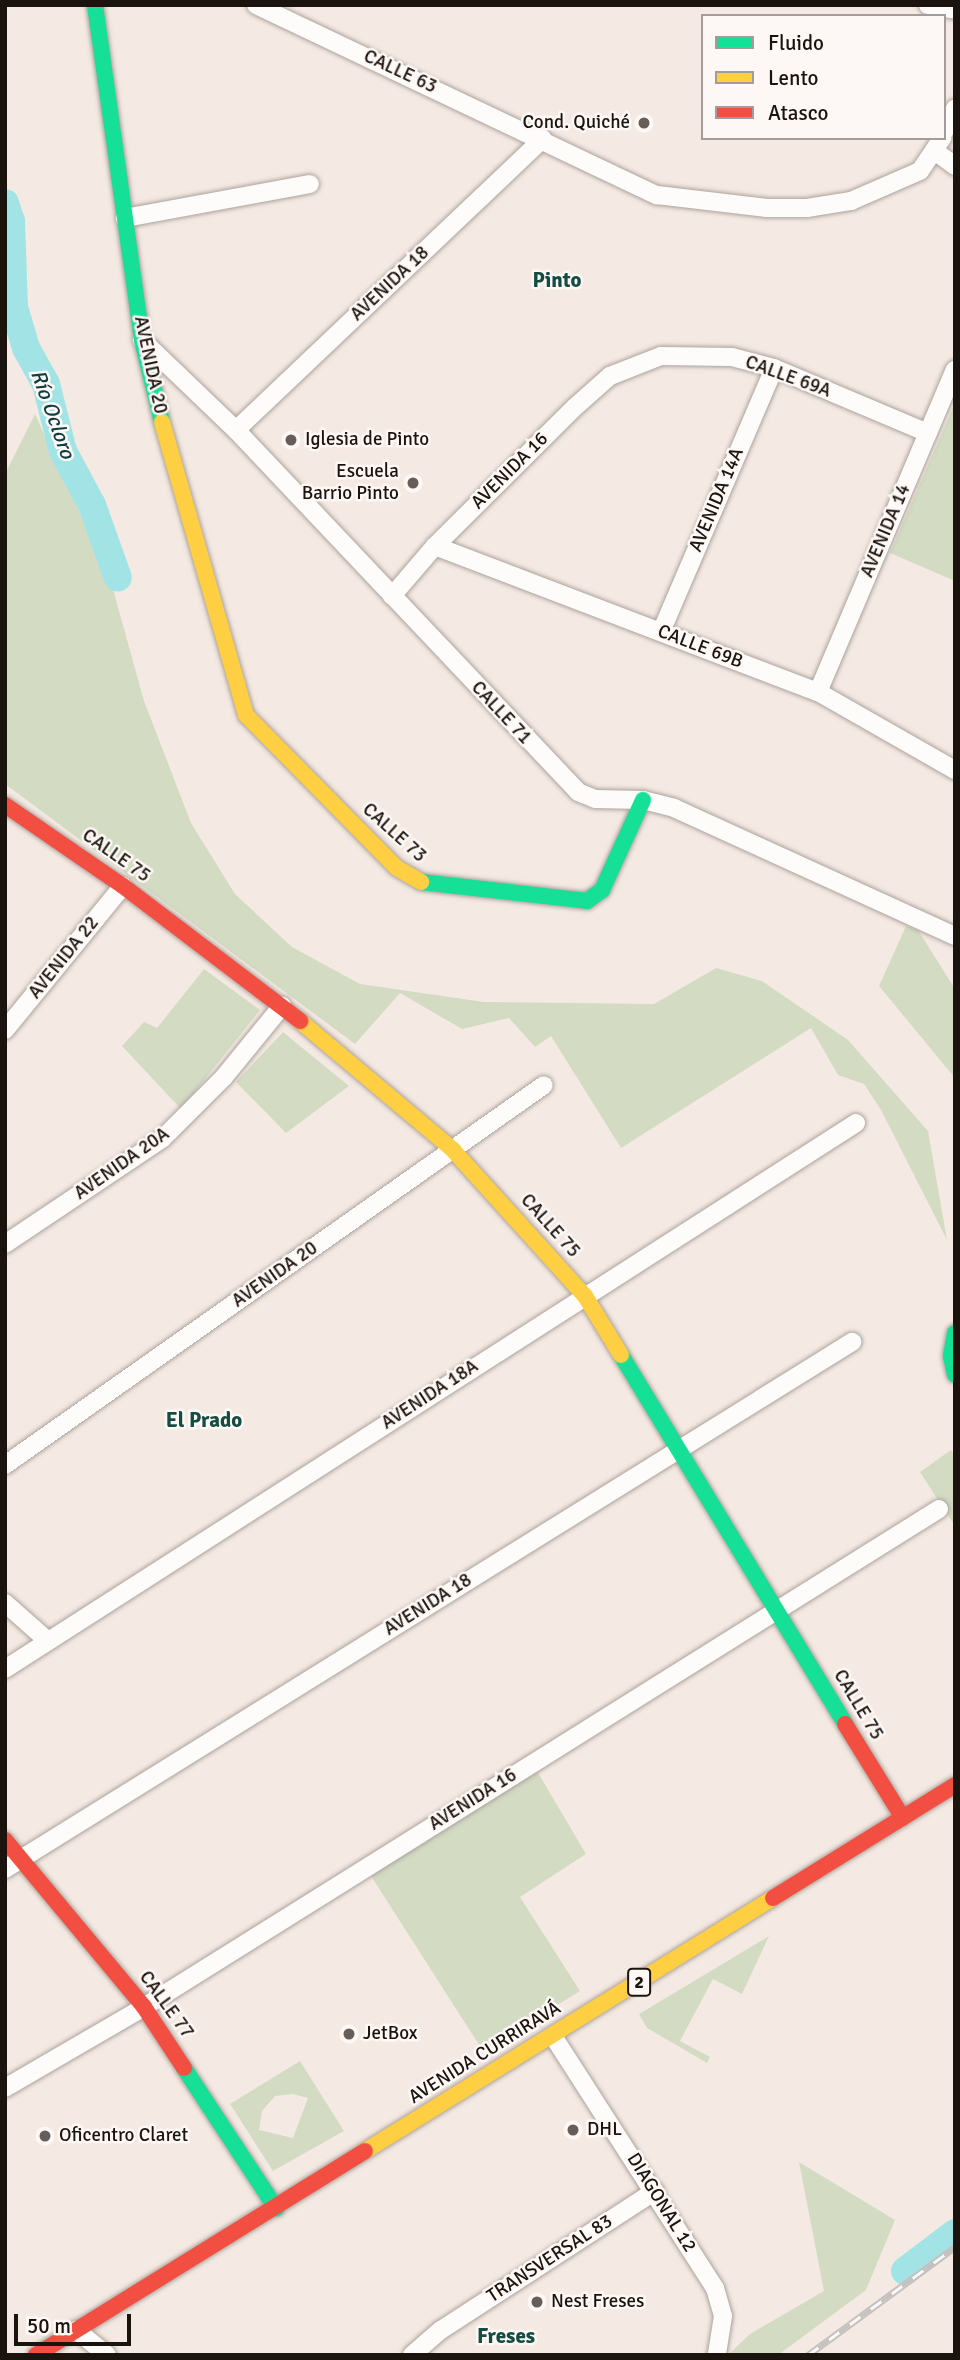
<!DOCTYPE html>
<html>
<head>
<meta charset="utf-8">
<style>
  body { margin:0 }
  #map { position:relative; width:960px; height:2360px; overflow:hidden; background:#f5eae3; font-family:Signika,sans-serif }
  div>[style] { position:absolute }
  .green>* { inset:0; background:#d3dbc3 }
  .river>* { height:28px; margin:-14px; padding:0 14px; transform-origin:14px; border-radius:14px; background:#a2e4e6 }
  .roads { filter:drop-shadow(0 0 2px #aca39d) drop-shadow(0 0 2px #aca39d) }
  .street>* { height:18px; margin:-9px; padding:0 9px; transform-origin:9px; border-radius:9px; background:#fefcfb }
  .fast>* { height:16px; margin:-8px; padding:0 8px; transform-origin:8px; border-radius:8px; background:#16e098 }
  .slow>* { height:16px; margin:-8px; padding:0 8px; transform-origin:8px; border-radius:8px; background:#ffcf43 }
  .jam>* { height:16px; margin:-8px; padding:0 8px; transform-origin:8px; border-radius:8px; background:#f24e42 }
  .rail>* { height:7px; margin-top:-3.5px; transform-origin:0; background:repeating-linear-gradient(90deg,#fdf8f5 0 13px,#c5c1bf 0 26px); box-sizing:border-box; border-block:2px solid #c5c1bf }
  .dots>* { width:19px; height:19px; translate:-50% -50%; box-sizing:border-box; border:4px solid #fdf8f5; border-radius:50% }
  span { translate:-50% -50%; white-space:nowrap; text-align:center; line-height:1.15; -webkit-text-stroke:5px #fdf8f5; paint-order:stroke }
  .shield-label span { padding:2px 5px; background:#fdf8f5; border:2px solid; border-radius:5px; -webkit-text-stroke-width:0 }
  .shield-label { font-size:18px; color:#1b130e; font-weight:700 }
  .street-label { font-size:19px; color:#1b130e }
  .poi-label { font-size:19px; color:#1b130e }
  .right { translate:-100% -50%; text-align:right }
  .left { translate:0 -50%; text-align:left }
  .neighbourhood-label { font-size:21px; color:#164d43; font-weight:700 }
  .water-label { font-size:21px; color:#0d3d3f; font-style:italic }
  .frame { position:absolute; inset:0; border:7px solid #1b130e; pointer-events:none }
  .legend { position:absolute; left:701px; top:14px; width:245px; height:126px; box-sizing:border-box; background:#fdf8f5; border:2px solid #a39c99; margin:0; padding:9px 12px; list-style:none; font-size:21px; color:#1b130e }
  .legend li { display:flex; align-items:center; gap:14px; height:35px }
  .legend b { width:35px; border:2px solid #a39c99 }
  .scale { position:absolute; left:14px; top:2314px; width:117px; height:32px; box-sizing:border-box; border:4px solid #1b130e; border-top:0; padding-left:9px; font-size:21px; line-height:24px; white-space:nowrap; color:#1b130e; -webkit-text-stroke:5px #fdf8f5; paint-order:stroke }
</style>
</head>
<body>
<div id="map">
  <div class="green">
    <i style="clip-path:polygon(955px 403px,955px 581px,890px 553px)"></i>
    <i style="clip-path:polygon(35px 414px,111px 582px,144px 701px,191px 823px,235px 894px,292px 947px,360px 984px,484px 1002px,654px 1004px,716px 968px,762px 981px,848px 1040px,928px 1131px,947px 1240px,881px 1110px,864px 1084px,838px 1075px,811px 1028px,621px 1148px,551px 1036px,535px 1047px,509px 1018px,462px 1029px,400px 993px,355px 1044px,5px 784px,5px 474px)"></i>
    <i style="clip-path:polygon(906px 926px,918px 930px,955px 989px,955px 1078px,879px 986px)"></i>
    <i style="clip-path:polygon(204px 969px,260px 1010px,181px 1109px,122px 1046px,144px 1022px,157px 1028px)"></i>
    <i style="clip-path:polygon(283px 1032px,349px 1086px,286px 1133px,236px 1082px)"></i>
    <i style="clip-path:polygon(951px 1450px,955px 1456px,955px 1526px,920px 1472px)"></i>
    <i style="clip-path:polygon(537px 1771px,586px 1854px,520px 1897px,580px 1991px,483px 2051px,371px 1876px)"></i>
    <i style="clip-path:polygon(769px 1936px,742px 1994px,713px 1979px,680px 2041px,710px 2057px,707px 2063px,647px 2028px,639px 2014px)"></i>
    <i style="clip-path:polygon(evenodd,300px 2061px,344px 2131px,273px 2171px,230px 2104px,300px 2061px,293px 2094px,308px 2098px,293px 2138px,259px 2130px,262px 2111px,275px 2096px,293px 2094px)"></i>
    <i style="clip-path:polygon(799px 2162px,895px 2220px,866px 2290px,778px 2355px,728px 2355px,750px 2334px,824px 2291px)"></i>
  </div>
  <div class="river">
    <i style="left:5px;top:203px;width:19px;rotate:72deg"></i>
    <i style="left:11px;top:221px;width:86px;rotate:88deg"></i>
    <i style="left:14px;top:307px;width:43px;rotate:73.7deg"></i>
    <i style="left:26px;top:348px;width:41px;rotate:60.9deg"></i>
    <i style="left:46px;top:384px;width:69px;rotate:75.8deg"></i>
    <i style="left:63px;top:451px;width:61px;rotate:61.8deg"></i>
    <i style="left:92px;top:505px;width:77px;rotate:70.4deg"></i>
    <i style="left:905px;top:2271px;width:63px;rotate:-37.2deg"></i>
  </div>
  <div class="roads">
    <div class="street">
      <i style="left:256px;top:5px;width:444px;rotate:25.4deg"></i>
      <i style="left:657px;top:195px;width:111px;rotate:6.7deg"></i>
      <i style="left:767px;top:208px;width:40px"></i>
      <i style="left:807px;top:208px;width:45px;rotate:-9deg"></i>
      <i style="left:851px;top:201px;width:75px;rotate:-23.5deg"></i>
      <i style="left:920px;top:171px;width:40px;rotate:-56deg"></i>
      <i style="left:928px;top:5px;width:27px;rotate:10deg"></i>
      <i style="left:944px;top:132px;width:26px;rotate:-65deg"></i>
      <i style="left:936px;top:152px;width:24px;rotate:36deg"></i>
      <i style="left:125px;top:218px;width:188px;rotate:-10.4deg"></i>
      <i style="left:142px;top:340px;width:130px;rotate:43.8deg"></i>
      <i style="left:236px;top:430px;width:498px;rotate:46.6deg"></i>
      <i style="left:578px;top:792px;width:18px;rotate:22deg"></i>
      <i style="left:595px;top:799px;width:48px;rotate:1.2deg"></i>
      <i style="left:643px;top:800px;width:32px;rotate:14deg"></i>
      <i style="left:674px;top:808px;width:309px;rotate:24.5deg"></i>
      <i style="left:236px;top:430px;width:423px;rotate:-43.5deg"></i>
      <i style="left:435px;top:546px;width:410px;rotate:20.9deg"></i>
      <i style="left:818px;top:692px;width:158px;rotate:29.7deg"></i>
      <i style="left:392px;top:596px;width:66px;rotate:-49.3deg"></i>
      <i style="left:435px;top:546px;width:197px;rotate:-44.8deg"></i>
      <i style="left:575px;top:407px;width:47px;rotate:-41.5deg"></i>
      <i style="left:610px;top:376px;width:55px;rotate:-21.4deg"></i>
      <i style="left:661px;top:356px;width:71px;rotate:0.8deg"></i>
      <i style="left:732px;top:357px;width:43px;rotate:14.7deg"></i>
      <i style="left:774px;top:368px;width:167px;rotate:22.9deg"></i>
      <i style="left:661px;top:632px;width:287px;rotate:-66.8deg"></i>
      <i style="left:818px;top:692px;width:350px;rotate:-67deg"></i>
      <i style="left:5px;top:1030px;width:186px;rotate:-50.7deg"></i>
      <i style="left:5px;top:1244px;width:189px;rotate:-33.8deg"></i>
      <i style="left:162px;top:1139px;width:88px;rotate:-45deg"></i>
      <i style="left:224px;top:1077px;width:92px;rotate:-50.8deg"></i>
      <i style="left:5px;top:1465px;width:659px;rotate:-35.18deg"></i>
      <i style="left:5px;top:1603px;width:57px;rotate:41.5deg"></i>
      <i style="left:5px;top:1669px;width:1011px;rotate:-32.68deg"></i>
      <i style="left:5px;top:1869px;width:998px;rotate:-31.89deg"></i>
      <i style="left:553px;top:2036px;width:300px;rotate:57.3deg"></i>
      <i style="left:715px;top:2288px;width:29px;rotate:74deg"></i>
      <i style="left:723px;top:2316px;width:39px;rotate:99deg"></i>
      <i style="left:5px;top:2088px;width:161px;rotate:-30.2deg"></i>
      <i style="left:144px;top:2007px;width:938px;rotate:-32.06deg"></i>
      <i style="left:76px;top:2330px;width:40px;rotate:39deg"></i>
      <i style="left:412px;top:2355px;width:38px;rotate:-41deg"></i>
      <i style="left:441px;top:2330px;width:255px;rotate:-33deg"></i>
    </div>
    <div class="fast">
      <i style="left:95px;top:5px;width:338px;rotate:82deg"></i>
      <i style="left:142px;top:340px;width:84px;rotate:76.3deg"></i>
      <i style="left:421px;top:882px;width:167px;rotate:6.5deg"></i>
      <i style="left:587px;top:901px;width:19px;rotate:-36deg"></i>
      <i style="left:602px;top:890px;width:99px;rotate:-65.5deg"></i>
      <i style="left:955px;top:1333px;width:23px;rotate:100deg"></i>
      <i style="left:951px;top:1356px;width:19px;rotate:78deg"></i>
      <i style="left:621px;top:1355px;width:432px;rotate:58.7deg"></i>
      <i style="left:184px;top:2068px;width:168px;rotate:56.7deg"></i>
    </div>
    <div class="slow">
      <i style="left:162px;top:422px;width:305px;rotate:74deg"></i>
      <i style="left:246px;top:715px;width:215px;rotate:45.4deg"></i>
      <i style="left:397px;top:868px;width:28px;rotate:30deg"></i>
      <i style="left:300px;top:1021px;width:200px;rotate:40.1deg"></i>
      <i style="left:453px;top:1150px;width:197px;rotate:47.9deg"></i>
      <i style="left:585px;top:1296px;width:69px;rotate:58.6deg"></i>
      <i style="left:365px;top:2151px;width:480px;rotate:-31.8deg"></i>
    </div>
    <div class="jam">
      <i style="left:5px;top:805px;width:143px;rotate:34.5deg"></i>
      <i style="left:123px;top:886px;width:223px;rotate:37.3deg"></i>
      <i style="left:845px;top:1724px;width:110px;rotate:58.3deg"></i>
      <i style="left:5px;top:1840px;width:217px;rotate:50.2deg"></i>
      <i style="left:144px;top:2007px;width:73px;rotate:56.7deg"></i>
      <i style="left:773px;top:1898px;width:214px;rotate:-31.8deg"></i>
      <i style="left:36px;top:2355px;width:387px;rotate:-31.8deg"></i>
    </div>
  </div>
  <div class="rail">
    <i style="left:808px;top:2355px;width:182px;rotate:-36.3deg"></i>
  </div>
  <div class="dots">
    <i style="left:644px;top:123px;background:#675e59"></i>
    <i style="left:291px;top:440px;background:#675e59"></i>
    <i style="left:413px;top:483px;background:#675e59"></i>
    <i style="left:349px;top:2034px;background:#675e59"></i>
    <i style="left:573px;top:2130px;background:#675e59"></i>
    <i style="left:45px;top:2136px;background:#675e59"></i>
    <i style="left:537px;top:2302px;background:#675e59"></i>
  </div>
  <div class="shield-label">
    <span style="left:639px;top:1982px">2</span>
  </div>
  <div class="street-label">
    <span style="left:400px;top:72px;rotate:25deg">CALLE 63</span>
    <span style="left:390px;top:284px;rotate:-43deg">AVENIDA 18</span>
    <span style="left:150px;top:365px;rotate:78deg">AVENIDA 20</span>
    <span style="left:788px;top:377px;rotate:20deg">CALLE 69A</span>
    <span style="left:510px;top:471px;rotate:-45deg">AVENIDA 16</span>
    <span style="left:717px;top:500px;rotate:-67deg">AVENIDA 14A</span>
    <span style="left:886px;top:531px;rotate:-67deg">AVENIDA 14</span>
    <span style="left:700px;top:647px;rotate:21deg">CALLE 69B</span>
    <span style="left:501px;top:713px;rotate:47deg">CALLE 71</span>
    <span style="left:394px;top:833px;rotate:42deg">CALLE 73</span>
    <span style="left:116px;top:856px;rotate:35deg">CALLE 75</span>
    <span style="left:64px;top:958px;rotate:-51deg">AVENIDA 22</span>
    <span style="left:122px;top:1164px;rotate:-35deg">AVENIDA 20A</span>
    <span style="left:550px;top:1226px;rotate:48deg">CALLE 75</span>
    <span style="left:275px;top:1275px;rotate:-35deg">AVENIDA 20</span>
    <span style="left:430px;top:1395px;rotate:-33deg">AVENIDA 18A</span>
    <span style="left:428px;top:1605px;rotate:-32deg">AVENIDA 18</span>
    <span style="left:858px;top:1705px;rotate:59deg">CALLE 75</span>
    <span style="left:473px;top:1800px;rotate:-32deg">AVENIDA 16</span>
    <span style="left:166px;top:2005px;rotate:54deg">CALLE 77</span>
    <span style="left:485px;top:2053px;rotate:-32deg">AVENIDA CURRIRAVÁ</span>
    <span style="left:661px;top:2203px;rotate:58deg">DIAGONAL 12</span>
    <span style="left:550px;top:2259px;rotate:-33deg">TRANSVERSAL 83</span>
  </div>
  <div class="poi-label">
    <span class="right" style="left:630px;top:123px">Cond. Quiché</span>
    <span class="left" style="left:305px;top:440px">Iglesia de Pinto</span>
    <span class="right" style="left:399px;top:483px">Escuela<br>Barrio Pinto</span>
    <span class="left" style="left:363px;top:2034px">JetBox</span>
    <span class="left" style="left:587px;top:2130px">DHL</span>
    <span class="left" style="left:59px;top:2136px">Oficentro Claret</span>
    <span class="left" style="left:551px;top:2302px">Nest Freses</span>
  </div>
  <div class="neighbourhood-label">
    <span style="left:557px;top:280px">Pinto</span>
    <span style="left:204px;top:1420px">El Prado</span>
    <span style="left:506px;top:2336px">Freses</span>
  </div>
  <div class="water-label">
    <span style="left:53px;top:414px;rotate:70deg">Río Ocloro</span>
  </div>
  <div class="frame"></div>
  <ul class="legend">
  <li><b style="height:9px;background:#16e098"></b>Fluido</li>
  <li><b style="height:9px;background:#ffcf43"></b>Lento</li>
  <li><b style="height:9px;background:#f24e42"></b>Atasco</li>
  </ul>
  <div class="scale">50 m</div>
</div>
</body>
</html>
